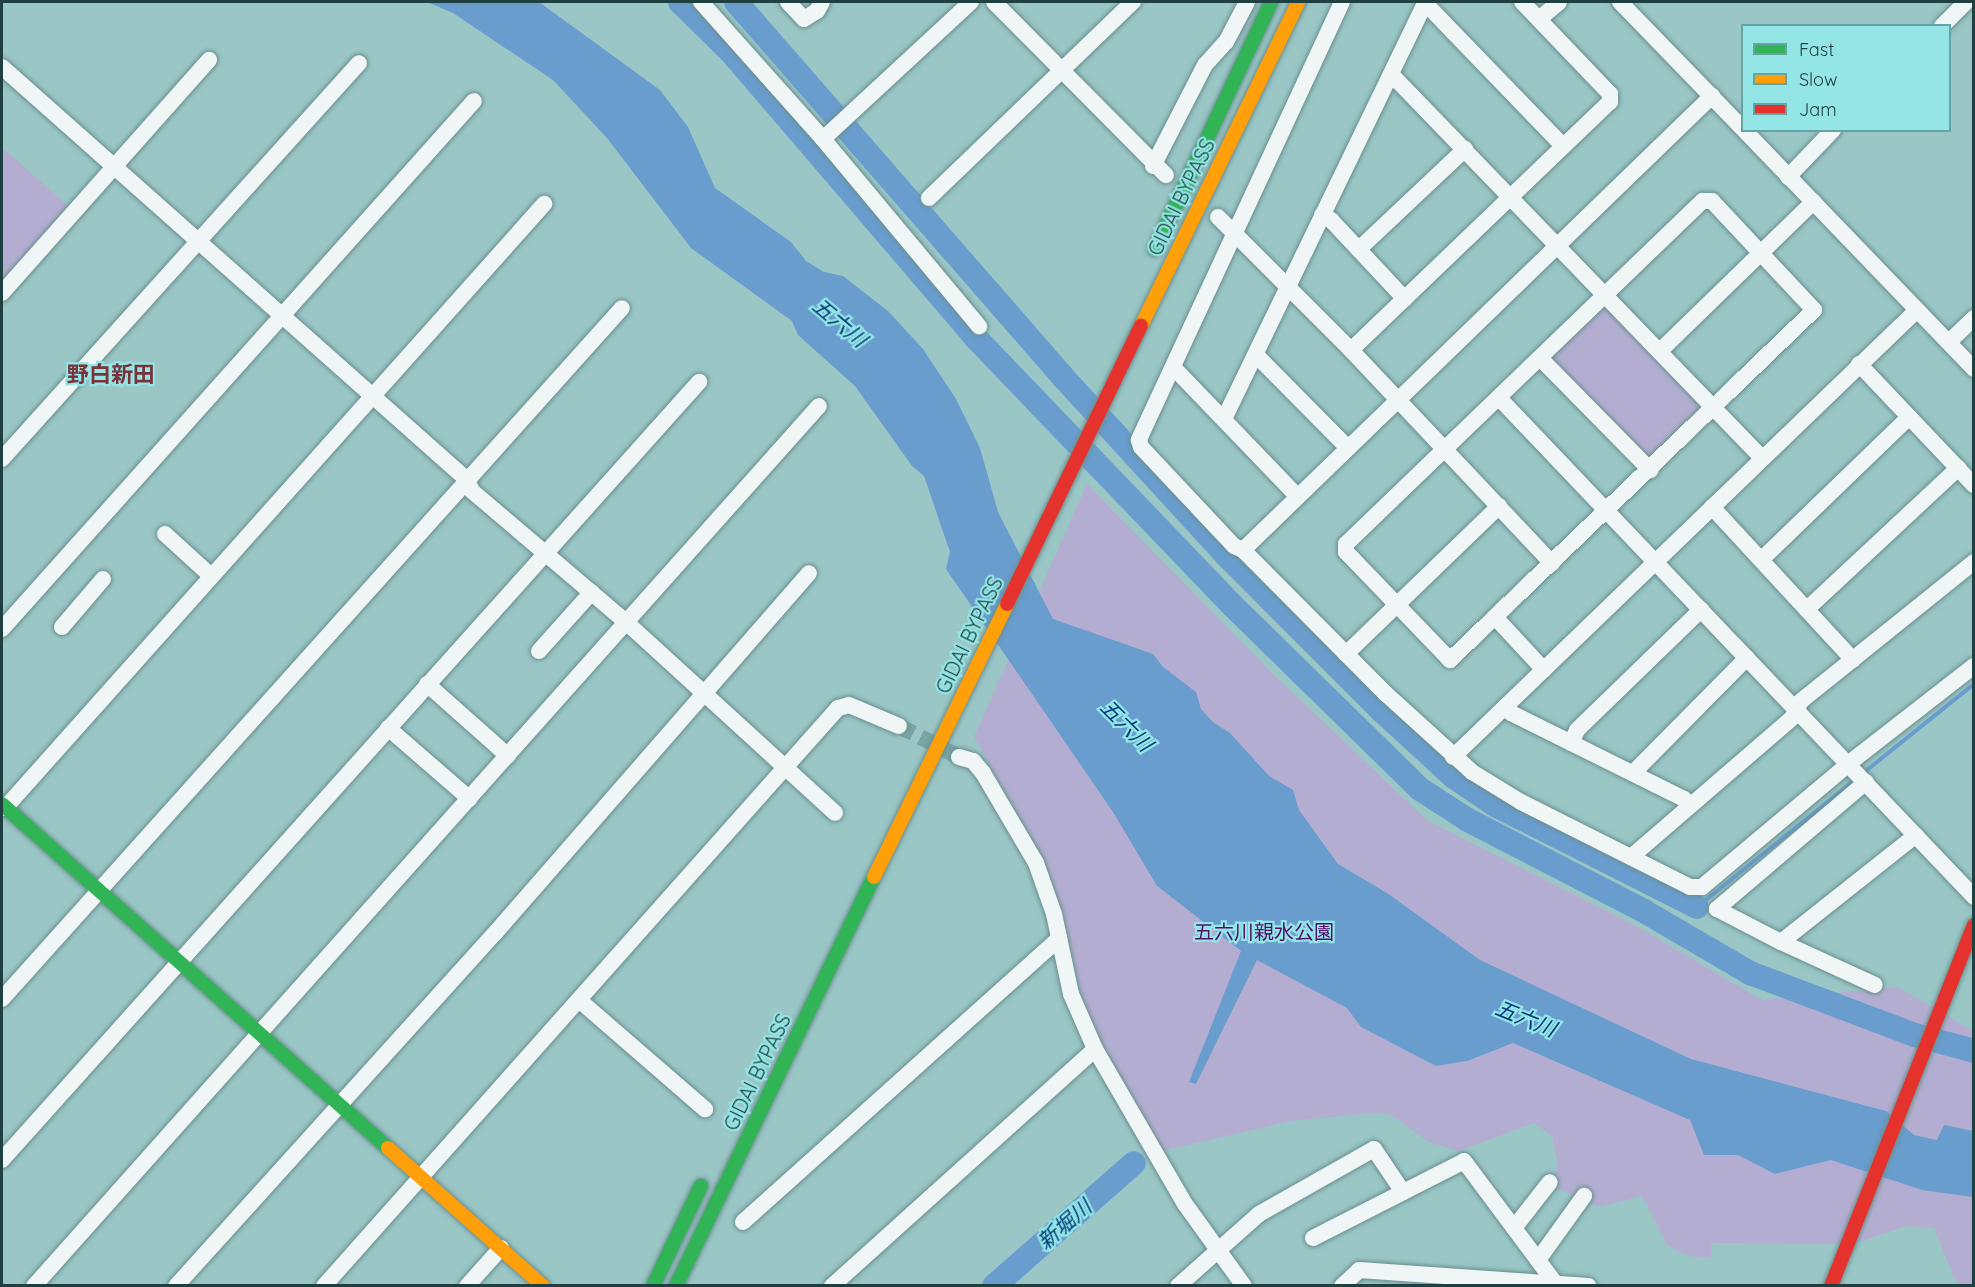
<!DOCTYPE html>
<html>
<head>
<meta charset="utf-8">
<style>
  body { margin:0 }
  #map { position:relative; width:1975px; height:1287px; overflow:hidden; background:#9ac6c6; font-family:Quicksand,"Noto Sans JP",sans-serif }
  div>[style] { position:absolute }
  .green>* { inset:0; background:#b3aed1 }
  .water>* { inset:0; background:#699dce }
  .stream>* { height:4px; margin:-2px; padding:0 2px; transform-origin:2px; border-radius:2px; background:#699dce }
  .river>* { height:24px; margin:-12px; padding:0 12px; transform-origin:12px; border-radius:12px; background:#699dce }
  .street-tunnel>* { height:16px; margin-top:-8px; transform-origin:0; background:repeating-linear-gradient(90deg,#7ba4a4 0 16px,transparent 0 24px) }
  .roads { filter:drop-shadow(0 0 2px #6a8e8e) drop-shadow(0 0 2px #6a8e8e) }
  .street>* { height:16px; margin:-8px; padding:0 8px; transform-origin:8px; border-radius:8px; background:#f0f6f6 }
  .fast>* { height:14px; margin:-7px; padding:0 7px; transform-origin:7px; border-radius:7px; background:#30b455 }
  .slow>* { height:14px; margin:-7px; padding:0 7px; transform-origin:7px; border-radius:7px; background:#ff9f0a }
  .jam>* { height:14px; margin:-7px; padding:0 7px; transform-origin:7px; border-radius:7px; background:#e5322d }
  span { translate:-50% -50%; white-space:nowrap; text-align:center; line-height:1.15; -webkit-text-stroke:4.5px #94e6e6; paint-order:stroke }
  .street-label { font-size:20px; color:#1e4040 }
  .park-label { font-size:20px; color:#540e6b }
  .water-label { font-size:21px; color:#003a7a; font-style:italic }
  .quarter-label { font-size:22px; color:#7a323b; font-weight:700 }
  .frame { position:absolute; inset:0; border:3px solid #1e4040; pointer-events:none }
  .legend { position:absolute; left:1741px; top:24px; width:210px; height:108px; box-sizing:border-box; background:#94e6e6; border:2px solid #65a4a4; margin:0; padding:8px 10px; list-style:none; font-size:18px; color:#1e4040 }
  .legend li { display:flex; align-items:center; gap:12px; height:30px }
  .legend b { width:30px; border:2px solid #65a4a4 }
</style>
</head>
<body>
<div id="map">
  <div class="green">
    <i style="clip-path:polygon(2px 147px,68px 206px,2px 281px)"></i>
    <i style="clip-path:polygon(1604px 308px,1610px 308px,1703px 404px,1650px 459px,1553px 363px,1551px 355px)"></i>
    <i style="clip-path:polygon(1087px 484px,1273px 674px,1428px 821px,1633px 924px,1762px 1000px,1898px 987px,1973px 1031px,1973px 1285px,1957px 1285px,1934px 1228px,1906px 1226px,1854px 1244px,1711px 1243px,1712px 1258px,1688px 1256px,1667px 1245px,1642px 1196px,1599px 1207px,1550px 1185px,1558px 1166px,1552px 1136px,1534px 1123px,1458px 1151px,1429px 1142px,1391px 1115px,1373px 1113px,1291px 1121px,1161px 1151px,1089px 1027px,1063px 915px,1042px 857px,974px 737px)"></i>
  </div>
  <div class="water">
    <i style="clip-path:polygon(427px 2px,539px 2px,660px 90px,688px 127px,715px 188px,791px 242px,806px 261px,824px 272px,843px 276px,888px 311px,923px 349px,956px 399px,980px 448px,998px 512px,1053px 619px,1153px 654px,1163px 667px,1196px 692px,1201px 709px,1213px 722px,1230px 733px,1269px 776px,1293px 790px,1299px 810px,1338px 864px,1387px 893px,1480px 960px,1691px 1059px,1886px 1111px,1914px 1135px,1937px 1140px,1944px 1125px,1973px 1131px,1973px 1197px,1922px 1190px,1831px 1160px,1775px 1174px,1738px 1155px,1704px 1155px,1690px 1120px,1513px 1043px,1467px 1061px,1436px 1066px,1361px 1027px,1347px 1008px,1257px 960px,1196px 1084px,1189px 1082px,1241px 951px,1157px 886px,1113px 812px,946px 569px,950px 552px,924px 476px,912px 466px,855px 386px,798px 335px,792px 321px,691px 248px,607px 138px,553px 80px,453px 13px)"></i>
  </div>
  <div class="stream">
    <i style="left:1862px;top:774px;width:144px;rotate:-38.8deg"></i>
    <i style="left:1697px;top:907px;width:204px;rotate:-38.8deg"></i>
  </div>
  <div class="river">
    <i style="left:680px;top:2px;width:71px;rotate:44.4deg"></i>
    <i style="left:731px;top:52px;width:374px;rotate:49.4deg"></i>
    <i style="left:974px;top:336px;width:371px;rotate:46.2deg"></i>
    <i style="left:1231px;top:604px;width:264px;rotate:44.4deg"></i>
    <i style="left:1420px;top:789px;width:57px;rotate:32.9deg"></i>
    <i style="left:1468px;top:820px;width:198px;rotate:27.3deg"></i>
    <i style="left:1644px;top:911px;width:123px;rotate:30.3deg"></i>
    <i style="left:1750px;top:973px;width:176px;rotate:20.6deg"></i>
    <i style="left:1915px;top:1035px;width:61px;rotate:15.2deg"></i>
    <i style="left:736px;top:2px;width:498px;rotate:48.9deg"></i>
    <i style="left:1063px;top:377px;width:241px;rotate:47.5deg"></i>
    <i style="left:1226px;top:555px;width:222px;rotate:45deg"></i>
    <i style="left:1383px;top:712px;width:96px;rotate:42.5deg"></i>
    <i style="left:1454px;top:777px;width:50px;rotate:34.3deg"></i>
    <i style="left:1495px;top:805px;width:226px;rotate:26.8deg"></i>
    <i style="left:994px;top:1286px;width:186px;rotate:-41.3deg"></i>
  </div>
  <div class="street-tunnel">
    <i style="left:899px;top:726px;width:68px;rotate:27.3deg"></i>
  </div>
  <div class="roads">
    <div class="street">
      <i style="left:701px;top:2px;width:183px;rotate:48.3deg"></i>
      <i style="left:823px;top:139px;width:244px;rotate:50.2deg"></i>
      <i style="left:788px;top:2px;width:23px;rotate:47deg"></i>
      <i style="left:804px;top:19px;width:15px;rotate:-32deg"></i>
      <i style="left:817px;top:11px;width:10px;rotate:-61deg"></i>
      <i style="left:994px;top:2px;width:244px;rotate:45.2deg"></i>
      <i style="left:1342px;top:2px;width:483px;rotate:114.9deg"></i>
      <i style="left:1139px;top:440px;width:7px;rotate:74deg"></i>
      <i style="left:1141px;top:447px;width:136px;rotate:46.8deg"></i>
      <i style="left:1234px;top:546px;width:10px;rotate:24deg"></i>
      <i style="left:1243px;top:550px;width:202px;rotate:45.2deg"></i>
      <i style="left:1385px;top:693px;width:118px;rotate:42.2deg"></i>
      <i style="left:1472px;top:772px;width:57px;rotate:31.5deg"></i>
      <i style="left:1521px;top:802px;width:189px;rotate:26.7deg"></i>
      <i style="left:1690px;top:887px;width:12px"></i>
      <i style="left:1702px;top:887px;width:202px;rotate:-40deg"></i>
      <i style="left:1857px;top:757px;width:148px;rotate:-37.9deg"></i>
      <i style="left:1424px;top:2px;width:200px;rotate:46deg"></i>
      <i style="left:1620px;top:2px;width:175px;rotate:45.9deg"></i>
      <i style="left:1539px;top:19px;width:26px;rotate:-40deg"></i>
      <i style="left:1942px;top:26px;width:34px;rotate:-45deg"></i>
      <i style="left:2px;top:67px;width:621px;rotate:41.6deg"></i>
      <i style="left:466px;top:479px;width:13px;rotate:63deg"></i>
      <i style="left:472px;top:491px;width:202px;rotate:40.4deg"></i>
      <i style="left:626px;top:622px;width:283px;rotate:42.4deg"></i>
      <i style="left:1391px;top:74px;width:534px;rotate:45.99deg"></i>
      <i style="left:1744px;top:130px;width:332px;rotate:46.1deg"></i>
      <i style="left:823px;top:139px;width:202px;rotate:-42.8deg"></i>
      <i style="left:1153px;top:166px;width:114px;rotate:-62.8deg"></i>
      <i style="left:1205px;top:65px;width:31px;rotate:-48deg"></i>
      <i style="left:1226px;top:42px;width:45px;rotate:-62.3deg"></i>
      <i style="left:1788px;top:177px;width:65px;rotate:-46.2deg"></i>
      <i style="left:929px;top:198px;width:283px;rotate:-43.9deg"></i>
      <i style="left:1703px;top:201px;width:9px"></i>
      <i style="left:1712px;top:201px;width:149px;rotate:46.9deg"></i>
      <i style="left:1814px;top:310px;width:505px;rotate:136.12deg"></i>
      <i style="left:1450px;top:660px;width:150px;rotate:-133.9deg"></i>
      <i style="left:1346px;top:552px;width:8px;rotate:-90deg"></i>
      <i style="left:1346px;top:544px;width:495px;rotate:-43.9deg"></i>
      <i style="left:1322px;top:215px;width:10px;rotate:29deg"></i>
      <i style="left:1331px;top:220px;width:108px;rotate:46.9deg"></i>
      <i style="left:1218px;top:217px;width:188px;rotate:45deg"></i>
      <i style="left:1351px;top:350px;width:293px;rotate:46.7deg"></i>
      <i style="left:1359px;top:249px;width:146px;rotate:-43.3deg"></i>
      <i style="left:2px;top:293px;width:312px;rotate:-48.4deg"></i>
      <i style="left:1949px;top:342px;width:35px;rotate:-44deg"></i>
      <i style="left:1351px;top:350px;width:359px;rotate:-43.8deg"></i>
      <i style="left:1610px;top:102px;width:8px;rotate:-90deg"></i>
      <i style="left:1610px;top:94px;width:127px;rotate:-133.7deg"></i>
      <i style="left:1660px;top:351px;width:214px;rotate:-44.2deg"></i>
      <i style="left:1256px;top:355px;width:131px;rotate:45.3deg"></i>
      <i style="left:1541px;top:359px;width:156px;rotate:45.5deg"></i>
      <i style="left:1859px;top:364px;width:167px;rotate:46.5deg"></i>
      <i style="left:1173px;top:367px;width:179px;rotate:46.1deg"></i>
      <i style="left:1500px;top:399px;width:688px;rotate:46.41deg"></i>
      <i style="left:1224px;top:419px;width:463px;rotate:-64.2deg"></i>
      <i style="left:2px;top:459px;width:533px;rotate:-47.96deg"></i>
      <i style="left:1712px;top:507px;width:208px;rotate:47.3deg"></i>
      <i style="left:165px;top:534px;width:62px;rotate:42.4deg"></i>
      <i style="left:1243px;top:550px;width:653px;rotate:-44.07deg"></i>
      <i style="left:1761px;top:560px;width:206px;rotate:-44deg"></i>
      <i style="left:1807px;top:609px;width:207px;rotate:-43deg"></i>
      <i style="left:1495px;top:617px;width:72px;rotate:47.2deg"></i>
      <i style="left:62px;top:627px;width:63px;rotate:-49.5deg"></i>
      <i style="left:2px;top:629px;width:708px;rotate:-48.21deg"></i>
      <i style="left:539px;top:651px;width:79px;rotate:-48.1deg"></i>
      <i style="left:1346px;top:654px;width:213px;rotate:-44deg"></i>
      <i style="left:427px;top:684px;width:108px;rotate:41.6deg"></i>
      <i style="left:1506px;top:706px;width:9px;rotate:54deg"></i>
      <i style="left:1511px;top:713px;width:193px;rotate:26.4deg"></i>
      <i style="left:1684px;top:799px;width:8px;rotate:50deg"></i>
      <i style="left:388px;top:728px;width:108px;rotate:40.9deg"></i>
      <i style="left:1571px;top:743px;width:14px;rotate:-65deg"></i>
      <i style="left:1577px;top:730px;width:173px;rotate:-44.1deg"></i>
      <i style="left:959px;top:757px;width:15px;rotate:16deg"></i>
      <i style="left:973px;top:761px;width:16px;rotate:50deg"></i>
      <i style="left:983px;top:773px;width:104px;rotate:59.5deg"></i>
      <i style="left:1036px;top:863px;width:54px;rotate:70.6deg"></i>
      <i style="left:1054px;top:914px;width:82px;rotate:78deg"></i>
      <i style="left:1071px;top:994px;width:60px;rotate:66.4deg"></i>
      <i style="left:1095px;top:1049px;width:179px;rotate:59.9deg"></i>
      <i style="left:1185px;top:1204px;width:101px;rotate:54.3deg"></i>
      <i style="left:1453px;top:757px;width:644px;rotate:-43.93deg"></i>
      <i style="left:1633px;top:773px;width:162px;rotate:-45.3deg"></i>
      <i style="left:1866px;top:782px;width:196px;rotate:139.6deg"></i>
      <i style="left:1717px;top:909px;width:72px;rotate:27.3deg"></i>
      <i style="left:1781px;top:942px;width:172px;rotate:-38.4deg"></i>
      <i style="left:5px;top:808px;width:810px;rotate:-48.25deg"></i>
      <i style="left:1631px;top:857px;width:213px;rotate:-40.8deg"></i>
      <i style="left:1792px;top:718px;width:19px;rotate:-62deg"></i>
      <i style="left:1801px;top:701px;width:222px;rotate:-38.8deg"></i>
      <i style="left:1781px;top:942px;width:103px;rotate:24.6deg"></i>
      <i style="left:2px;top:999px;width:928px;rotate:-48.1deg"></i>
      <i style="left:579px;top:1000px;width:167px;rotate:40.9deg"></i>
      <i style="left:2px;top:1160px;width:1045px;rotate:-48.14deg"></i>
      <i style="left:743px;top:1222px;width:425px;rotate:-41.9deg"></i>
      <i style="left:1514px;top:1228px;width:58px;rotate:-52deg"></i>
      <i style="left:1313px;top:1238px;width:169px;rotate:-27deg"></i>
      <i style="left:1464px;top:1161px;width:152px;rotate:53.3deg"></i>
      <i style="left:1538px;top:1260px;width:79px;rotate:-54.3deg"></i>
      <i style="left:34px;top:1286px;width:1179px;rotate:-48.27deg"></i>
      <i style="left:176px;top:1286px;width:477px;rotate:-47.9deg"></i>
      <i style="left:496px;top:932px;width:476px;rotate:-48.9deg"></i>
      <i style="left:324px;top:1286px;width:773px;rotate:-48.35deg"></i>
      <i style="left:838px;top:708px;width:11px;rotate:-15deg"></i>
      <i style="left:849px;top:705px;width:54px;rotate:22.8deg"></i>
      <i style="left:467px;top:1286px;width:51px;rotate:-48.2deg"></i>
      <i style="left:832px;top:1286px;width:354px;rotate:-42deg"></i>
      <i style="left:1178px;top:1286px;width:108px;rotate:-41.6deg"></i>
      <i style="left:1259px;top:1214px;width:132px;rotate:-29.5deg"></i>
      <i style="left:1374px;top:1149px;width:52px;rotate:56deg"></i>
      <i style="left:1342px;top:1286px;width:23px;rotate:-43deg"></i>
      <i style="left:1359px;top:1270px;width:230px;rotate:4deg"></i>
    </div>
    <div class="fast">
      <i style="left:1155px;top:249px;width:273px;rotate:-64.8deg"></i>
      <i style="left:2px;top:804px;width:517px;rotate:41.71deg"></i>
      <i style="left:653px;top:1286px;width:111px;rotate:-64.4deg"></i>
      <i style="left:676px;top:1286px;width:454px;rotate:-64.2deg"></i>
    </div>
    <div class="slow">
      <i style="left:1141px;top:326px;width:360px;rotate:-64.1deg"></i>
      <i style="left:874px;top:877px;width:304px;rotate:-64deg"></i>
      <i style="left:388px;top:1148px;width:208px;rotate:41.7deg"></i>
    </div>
    <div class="jam">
      <i style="left:1007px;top:604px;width:309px;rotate:-64.3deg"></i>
      <i style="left:1831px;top:1286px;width:388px;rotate:-68.4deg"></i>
    </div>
  </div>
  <div class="street-label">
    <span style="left:1181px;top:197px;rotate:-64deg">GIDAI BYPASS</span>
    <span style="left:969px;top:635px;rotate:-64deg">GIDAI BYPASS</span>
    <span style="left:757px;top:1072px;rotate:-64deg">GIDAI BYPASS</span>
  </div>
  <div class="park-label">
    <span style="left:1264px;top:931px">五六川親水公園</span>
  </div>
  <div class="water-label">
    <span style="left:840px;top:322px;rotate:40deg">五六川</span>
    <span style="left:1127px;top:725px;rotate:45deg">五六川</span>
    <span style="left:1526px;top:1018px;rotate:22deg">五六川</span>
    <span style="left:1064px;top:1224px;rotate:-41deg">新堀川</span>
  </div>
  <div class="quarter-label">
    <span style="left:111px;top:375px">野白新田</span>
  </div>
  <div class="frame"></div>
  <ul class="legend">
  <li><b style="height:8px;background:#30b455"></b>Fast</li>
  <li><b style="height:8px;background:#ff9f0a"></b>Slow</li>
  <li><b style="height:8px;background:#e5322d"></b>Jam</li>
  </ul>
</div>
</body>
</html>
